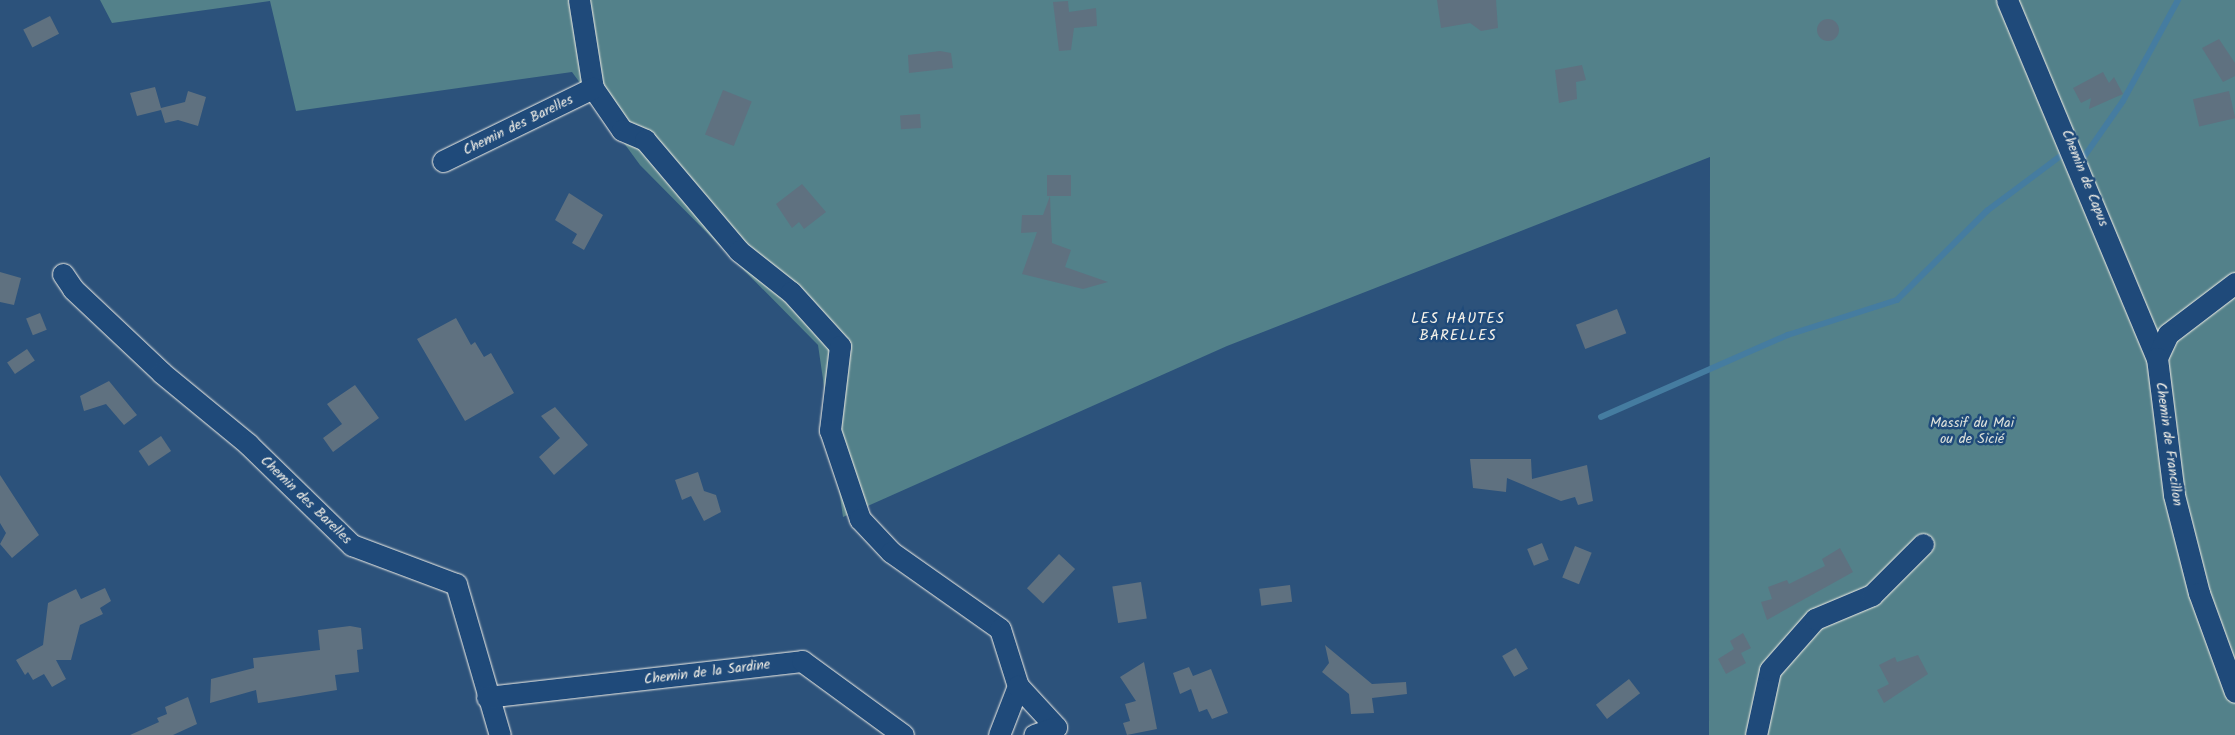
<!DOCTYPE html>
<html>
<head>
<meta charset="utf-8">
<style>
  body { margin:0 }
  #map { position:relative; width:2235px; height:735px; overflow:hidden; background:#2c527b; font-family:Kalam,sans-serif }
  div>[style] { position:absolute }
  .green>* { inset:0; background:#53818a }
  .stream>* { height:5.5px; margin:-2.75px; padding:0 2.75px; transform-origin:2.75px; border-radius:2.75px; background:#457ca0 }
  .building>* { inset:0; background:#5f7180; transform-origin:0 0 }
  .round { border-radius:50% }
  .roads { filter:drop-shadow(0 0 1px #f4f1e8) drop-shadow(0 0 1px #f4f1e8) }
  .minor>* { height:21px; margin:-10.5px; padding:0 10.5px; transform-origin:10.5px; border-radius:10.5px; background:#1f4a7a }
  span { translate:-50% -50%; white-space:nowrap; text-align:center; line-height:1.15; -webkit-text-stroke:5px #1f4a7a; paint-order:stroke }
  .street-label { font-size:14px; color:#f4f1e8 }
  .park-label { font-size:14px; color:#dce0da }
  .neighbourhood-label { font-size:15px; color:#f4f1e8; letter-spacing:1px }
</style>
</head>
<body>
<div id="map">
  <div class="green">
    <i style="clip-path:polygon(100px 0,2235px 0,2235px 735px,1709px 735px,1710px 157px,1227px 346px,843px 517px,818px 345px,640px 165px,572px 72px,296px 111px,270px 1px,112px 23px)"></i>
  </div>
  <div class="stream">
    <i style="left:2077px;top:155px;width:7px;rotate:16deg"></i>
    <i style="left:2084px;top:157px;width:68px;rotate:-55.1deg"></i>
    <i style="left:2123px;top:101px;width:115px;rotate:-61.4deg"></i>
    <i style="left:1601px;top:417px;width:204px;rotate:-23.7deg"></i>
    <i style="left:1788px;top:335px;width:114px;rotate:-17.8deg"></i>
    <i style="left:1897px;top:300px;width:127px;rotate:-44.7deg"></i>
    <i style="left:1987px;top:211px;width:99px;rotate:-36.8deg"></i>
  </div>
  <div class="building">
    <i style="clip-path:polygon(1437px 0,1496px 0,1498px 28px,1481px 31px,1470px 23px,1441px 28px)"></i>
    <i style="clip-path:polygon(1068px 1px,1069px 12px,1096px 8px,1097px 26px,1074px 28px,1071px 50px,1059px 51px,1053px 2px)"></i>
    <i style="left:50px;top:16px;width:20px;height:30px;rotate:63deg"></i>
    <i class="round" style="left:1817px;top:19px;width:22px;height:22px"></i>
    <i style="clip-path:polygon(2219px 39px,2235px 63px,2235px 76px,2223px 82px,2202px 48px)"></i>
    <i style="clip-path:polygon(940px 51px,951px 53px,953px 68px,909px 73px,908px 55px)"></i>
    <i style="clip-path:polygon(1582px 65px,1586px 80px,1576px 82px,1577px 99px,1559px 103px,1555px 70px)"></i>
    <i style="clip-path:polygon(2103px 72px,2109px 83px,2114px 77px,2123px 94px,2089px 109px,2091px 98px,2081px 103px,2073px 88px)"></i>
    <i style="clip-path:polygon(155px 87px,161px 108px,185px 102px,188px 91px,206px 97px,198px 126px,178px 120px,165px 123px,161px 110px,137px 116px,130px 93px)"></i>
    <i style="left:723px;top:90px;width:31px;height:48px;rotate:22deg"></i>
    <i style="left:2229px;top:91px;width:28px;height:37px;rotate:77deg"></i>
    <i style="left:920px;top:114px;width:14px;height:20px;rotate:86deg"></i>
    <i style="left:1047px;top:175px;width:24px;height:21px"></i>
    <i style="clip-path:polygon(802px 184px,826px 212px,804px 229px,799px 222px,792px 228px,776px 204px)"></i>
    <i style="clip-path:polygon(569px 193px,603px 215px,584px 250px,572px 243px,577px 234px,555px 220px)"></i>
    <i style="clip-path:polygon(1050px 196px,1052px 243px,1071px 250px,1065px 267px,1108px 282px,1083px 289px,1022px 274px,1037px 232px,1021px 233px,1022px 215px,1043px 215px)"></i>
    <i style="clip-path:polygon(0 272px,21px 278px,14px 305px,0 302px)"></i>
    <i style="left:1617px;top:309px;width:26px;height:44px;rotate:69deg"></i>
    <i style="left:40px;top:313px;width:18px;height:15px;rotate:68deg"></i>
    <i style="clip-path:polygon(456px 318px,471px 345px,475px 342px,484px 357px,491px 353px,514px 393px,465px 421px,417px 339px)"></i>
    <i style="left:27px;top:349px;width:14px;height:24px;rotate:56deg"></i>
    <i style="clip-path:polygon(109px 381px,137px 415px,124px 425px,106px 404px,84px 411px,80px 396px)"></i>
    <i style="clip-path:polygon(355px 385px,379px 418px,333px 452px,323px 438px,342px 424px,327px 404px)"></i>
    <i style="clip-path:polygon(555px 407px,588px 445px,554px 475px,539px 457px,560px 438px,541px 416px)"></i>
    <i style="left:161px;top:436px;width:18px;height:27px;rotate:56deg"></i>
    <i style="clip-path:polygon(1470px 459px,1531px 459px,1532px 479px,1587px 465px,1593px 501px,1578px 505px,1575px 497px,1561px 501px,1507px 478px,1506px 492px,1473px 488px)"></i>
    <i style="clip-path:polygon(698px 472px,704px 491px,716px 495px,721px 512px,704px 521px,691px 496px,682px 500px,675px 480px)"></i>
    <i style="clip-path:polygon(0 475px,39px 535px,12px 558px,0 544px,6px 533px,0 523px)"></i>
    <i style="left:1542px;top:543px;width:18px;height:16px;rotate:68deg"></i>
    <i style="left:1575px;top:546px;width:18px;height:34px;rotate:22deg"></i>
    <i style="clip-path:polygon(1840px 548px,1853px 572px,1767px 620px,1761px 602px,1772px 599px,1768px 587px,1787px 580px,1789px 584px,1825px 566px,1822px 559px)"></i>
    <i style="left:1059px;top:554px;width:22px;height:47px;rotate:43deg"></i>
    <i style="left:1141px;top:582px;width:37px;height:29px;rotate:81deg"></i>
    <i style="left:1290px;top:585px;width:17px;height:31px;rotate:83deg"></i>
    <i style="clip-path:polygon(105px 588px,111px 601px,100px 608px,103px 614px,80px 625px,71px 660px,56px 660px,66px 679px,52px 687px,44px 674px,33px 680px,28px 672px,25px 675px,16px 660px,43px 645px,48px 603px,76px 589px,81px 599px)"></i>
    <i style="clip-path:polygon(350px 626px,361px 628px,363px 649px,357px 650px,359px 672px,335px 675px,337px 690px,258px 703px,256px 690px,210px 703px,211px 679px,254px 668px,253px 658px,320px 650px,318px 630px)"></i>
    <i style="clip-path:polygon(1743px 633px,1751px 648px,1741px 653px,1746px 663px,1726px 674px,1718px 659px,1734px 649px,1730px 641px)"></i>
    <i style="clip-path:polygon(1325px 645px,1372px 684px,1406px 682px,1407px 694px,1372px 698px,1374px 713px,1351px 714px,1349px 694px,1322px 672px,1329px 663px)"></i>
    <i style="left:1516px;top:648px;width:24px;height:16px;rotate:60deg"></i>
    <i style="clip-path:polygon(1918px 655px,1928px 674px,1884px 703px,1877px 690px,1889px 684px,1879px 665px,1895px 657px,1897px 662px)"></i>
    <i style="clip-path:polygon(1144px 662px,1157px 729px,1127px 735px,1123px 723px,1130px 721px,1125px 704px,1136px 701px,1120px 677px)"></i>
    <i style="clip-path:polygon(1189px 667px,1193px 676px,1211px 669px,1228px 713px,1212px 719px,1207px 709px,1199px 712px,1191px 689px,1180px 694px,1173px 673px)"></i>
    <i style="left:1629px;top:679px;width:18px;height:42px;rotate:52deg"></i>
    <i style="clip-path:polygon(188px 697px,197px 724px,173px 735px,130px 735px,159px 722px,157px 718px,167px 714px,165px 707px)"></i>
  </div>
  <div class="roads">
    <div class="minor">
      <i style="left:579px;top:0;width:89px;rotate:81deg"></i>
      <i style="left:593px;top:88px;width:51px;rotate:55.4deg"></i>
      <i style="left:622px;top:130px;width:25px;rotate:23deg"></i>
      <i style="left:645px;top:140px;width:145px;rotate:49.7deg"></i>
      <i style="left:739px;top:251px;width:66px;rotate:38.3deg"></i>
      <i style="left:791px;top:292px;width:73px;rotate:47.8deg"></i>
      <i style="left:840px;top:346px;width:85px;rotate:96.8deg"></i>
      <i style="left:830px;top:430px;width:94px;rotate:71.4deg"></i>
      <i style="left:860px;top:519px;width:45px;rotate:46.8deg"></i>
      <i style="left:891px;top:552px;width:133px;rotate:35.2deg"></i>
      <i style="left:1000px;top:629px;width:60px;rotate:72.5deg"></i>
      <i style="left:2007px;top:0;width:388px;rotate:67.3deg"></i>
      <i style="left:443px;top:161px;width:167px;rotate:-26deg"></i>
      <i style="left:63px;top:274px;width:18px;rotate:56deg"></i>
      <i style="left:73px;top:289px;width:122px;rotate:43.3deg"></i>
      <i style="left:162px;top:373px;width:112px;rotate:39.5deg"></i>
      <i style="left:248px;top:444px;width:145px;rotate:44.2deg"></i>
      <i style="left:352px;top:545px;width:111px;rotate:20.6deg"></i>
      <i style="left:456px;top:584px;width:157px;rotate:73.8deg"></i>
      <i style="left:2235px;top:283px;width:84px;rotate:142.7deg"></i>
      <i style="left:2168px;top:334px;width:26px;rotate:115deg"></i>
      <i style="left:2157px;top:358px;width:138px;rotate:82.9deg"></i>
      <i style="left:2174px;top:495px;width:101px;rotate:75.7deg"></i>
      <i style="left:2199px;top:593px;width:105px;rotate:70deg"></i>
      <i style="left:487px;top:697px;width:317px;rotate:-6.5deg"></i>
      <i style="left:802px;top:661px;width:125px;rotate:36.2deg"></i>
      <i style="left:999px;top:735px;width:53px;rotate:-68.8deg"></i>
      <i style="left:1018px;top:686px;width:56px;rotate:47.2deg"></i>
      <i style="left:1056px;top:727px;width:23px;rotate:160deg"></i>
      <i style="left:1756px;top:735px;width:66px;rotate:-77.8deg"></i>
      <i style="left:1770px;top:670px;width:68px;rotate:-48.6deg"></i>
      <i style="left:1815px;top:619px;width:62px;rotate:-22.8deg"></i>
      <i style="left:1872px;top:595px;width:72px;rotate:-45deg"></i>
    </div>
  </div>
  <div class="street-label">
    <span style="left:518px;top:125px;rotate:-26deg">Chemin des Barelles</span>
    <span style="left:2085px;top:178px;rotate:68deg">Chemin de Capus</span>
    <span style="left:2169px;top:444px;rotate:82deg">Chemin de Francillon</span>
    <span style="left:306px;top:500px;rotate:44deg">Chemin des Barelles</span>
    <span style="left:707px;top:672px;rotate:-7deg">Chemin de la Sardine</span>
  </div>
  <div class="park-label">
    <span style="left:1972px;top:431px">Massif du Mai<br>ou de Sicié</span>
  </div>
  <div class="neighbourhood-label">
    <span style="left:1458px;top:328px">LES HAUTES<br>BARELLES</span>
  </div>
</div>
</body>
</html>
